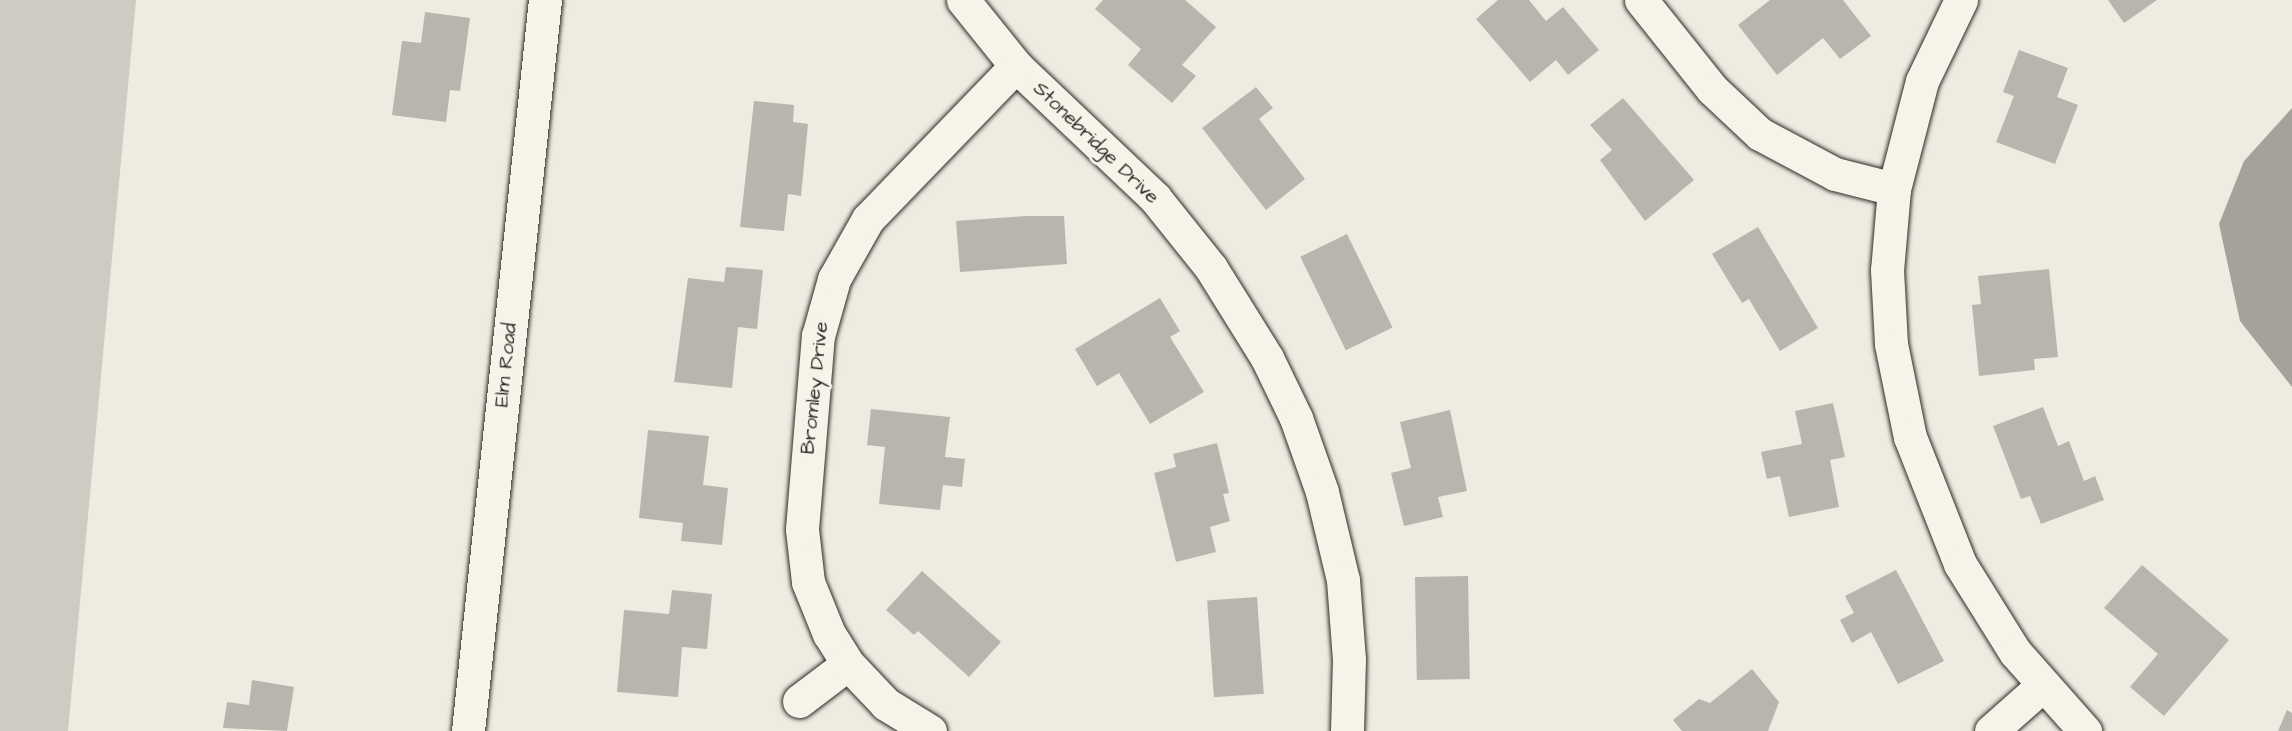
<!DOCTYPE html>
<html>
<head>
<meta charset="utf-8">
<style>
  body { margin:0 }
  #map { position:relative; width:2292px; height:731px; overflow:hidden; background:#efebe0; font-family:"Architects Daughter",sans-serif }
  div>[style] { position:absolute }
  .green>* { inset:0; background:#cfcbc2 }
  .water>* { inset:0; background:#a4a29a }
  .building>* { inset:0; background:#b8b5ae; transform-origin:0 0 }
  .roads { filter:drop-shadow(0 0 2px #2b2b2b) drop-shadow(0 0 2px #2b2b2b) }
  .minor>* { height:33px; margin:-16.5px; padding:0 16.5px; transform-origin:16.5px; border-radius:16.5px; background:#f7f3e8 }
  span { translate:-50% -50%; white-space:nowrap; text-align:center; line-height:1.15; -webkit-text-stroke:6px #f7f3e8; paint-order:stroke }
  .street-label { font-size:20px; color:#2b2b2b }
</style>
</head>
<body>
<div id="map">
  <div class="green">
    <i style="clip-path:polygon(0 0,136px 0,68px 731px,0 731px)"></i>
  </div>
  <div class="water">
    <i style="clip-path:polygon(2292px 108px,2292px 387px,2240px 321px,2219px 224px,2244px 161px)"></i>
  </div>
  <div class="building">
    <i style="clip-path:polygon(1103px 0,1185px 0,1216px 27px,1182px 65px,1196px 76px,1172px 103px,1128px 65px,1141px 49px,1095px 9px)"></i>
    <i style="clip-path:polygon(1498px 0,1529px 0,1546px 21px,1563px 7px,1599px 50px,1568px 75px,1556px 60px,1530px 82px,1476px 19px)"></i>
    <i style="clip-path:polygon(1770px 0,1843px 0,1871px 36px,1840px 59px,1823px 38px,1777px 75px,1738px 25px)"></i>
    <i style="clip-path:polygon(2108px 0,2157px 0,2124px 23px)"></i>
    <i style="clip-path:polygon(425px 12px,470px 18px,460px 91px,450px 90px,446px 122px,392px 115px,402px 41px,421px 43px)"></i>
    <i style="clip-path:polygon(2019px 50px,2068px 68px,2057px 97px,2078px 105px,2055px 164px,1996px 142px,2014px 96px,2003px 92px)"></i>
    <i style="clip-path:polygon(1256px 87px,1273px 108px,1259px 119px,1305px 179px,1266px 210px,1202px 128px)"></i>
    <i style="clip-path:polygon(1623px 98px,1694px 180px,1645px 221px,1600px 160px,1612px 150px,1590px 125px)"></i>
    <i style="clip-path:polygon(754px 101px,794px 105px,793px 122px,808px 124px,801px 196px,788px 194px,784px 231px,740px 227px)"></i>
    <i style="clip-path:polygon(1026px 216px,1064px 216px,1067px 264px,960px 272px,956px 221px)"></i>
    <i style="clip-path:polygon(1758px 227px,1818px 328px,1780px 351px,1749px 299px,1742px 303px,1712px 254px)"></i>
    <i style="left:1347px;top:234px;width:104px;height:52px;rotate:64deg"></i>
    <i style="clip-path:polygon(726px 267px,763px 270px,757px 329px,738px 327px,732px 388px,674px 382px,688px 278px,724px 282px)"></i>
    <i style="clip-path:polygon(2049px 269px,2058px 357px,2034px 359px,2035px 370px,1979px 376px,1972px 305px,1981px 304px,1978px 276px)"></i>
    <i style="clip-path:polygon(1160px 298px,1180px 331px,1170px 337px,1204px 392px,1150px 424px,1119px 373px,1097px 386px,1075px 349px)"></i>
    <i style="clip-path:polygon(1833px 403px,1845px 457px,1830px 460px,1839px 507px,1789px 517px,1780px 476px,1767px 479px,1761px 452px,1802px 444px,1795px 411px)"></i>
    <i style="clip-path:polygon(2043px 407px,2058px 446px,2069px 441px,2084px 481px,2095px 476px,2104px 500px,2041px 524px,2030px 496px,2021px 499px,1993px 426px)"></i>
    <i style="clip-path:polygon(871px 409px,950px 417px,945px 457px,965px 459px,962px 487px,943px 485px,940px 510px,879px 504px,885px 447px,867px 445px)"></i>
    <i style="clip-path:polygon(1450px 410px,1467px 491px,1438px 497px,1443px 517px,1404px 526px,1391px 473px,1411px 468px,1400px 422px)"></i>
    <i style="clip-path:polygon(648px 430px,709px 436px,703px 485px,728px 488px,722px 545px,681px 541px,683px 523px,639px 518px)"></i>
    <i style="clip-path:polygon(1217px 443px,1229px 493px,1223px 494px,1230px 521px,1210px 527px,1216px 552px,1176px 562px,1154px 473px,1176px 467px,1173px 454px)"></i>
    <i style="clip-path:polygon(2142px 565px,2229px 640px,2164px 716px,2130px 687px,2158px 654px,2104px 608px)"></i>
    <i style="clip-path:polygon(1896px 570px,1944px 661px,1898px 684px,1871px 632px,1852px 643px,1840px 620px,1854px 613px,1845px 596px)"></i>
    <i style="clip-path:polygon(922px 571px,1001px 642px,969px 677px,918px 631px,914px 635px,886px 610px)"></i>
    <i style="left:1468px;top:576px;width:103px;height:53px;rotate:89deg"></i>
    <i style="clip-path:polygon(672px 590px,712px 594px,707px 649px,682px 647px,678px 697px,617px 692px,624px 610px,669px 614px)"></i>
    <i style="left:1257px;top:597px;width:97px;height:50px;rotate:86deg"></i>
    <i style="clip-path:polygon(1752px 669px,1779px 702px,1768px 731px,1682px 731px,1673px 720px,1699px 699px,1710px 703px)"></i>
    <i style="clip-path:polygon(252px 680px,294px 687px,287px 731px,223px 728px,227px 702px,249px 705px)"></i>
    <i style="clip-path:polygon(2287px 710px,2292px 713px,2292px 731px,2278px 731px)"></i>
  </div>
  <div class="roads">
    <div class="minor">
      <i style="left:963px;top:0;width:85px;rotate:51.2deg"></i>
      <i style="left:1016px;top:66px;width:192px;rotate:43.5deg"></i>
      <i style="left:1155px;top:198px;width:90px;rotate:51.3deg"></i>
      <i style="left:1211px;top:268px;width:106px;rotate:58.1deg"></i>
      <i style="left:1267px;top:358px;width:67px;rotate:64.2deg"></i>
      <i style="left:1296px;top:418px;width:78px;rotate:70.6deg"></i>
      <i style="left:1322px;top:492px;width:90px;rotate:76.6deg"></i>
      <i style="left:1343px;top:580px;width:79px;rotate:85.7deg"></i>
      <i style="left:1349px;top:659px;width:72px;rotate:91.6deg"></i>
      <i style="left:1641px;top:0;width:114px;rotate:51.4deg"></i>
      <i style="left:1712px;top:89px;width:66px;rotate:43.2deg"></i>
      <i style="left:1760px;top:134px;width:85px;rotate:28.1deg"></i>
      <i style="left:1835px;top:174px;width:61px;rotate:14.3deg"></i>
      <i style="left:1961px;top:0;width:90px;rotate:115.7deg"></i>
      <i style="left:1922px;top:81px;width:112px;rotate:104.5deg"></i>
      <i style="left:1894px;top:189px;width:81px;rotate:94.9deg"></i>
      <i style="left:1887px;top:270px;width:74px;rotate:86.9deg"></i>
      <i style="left:1891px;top:344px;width:95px;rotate:78.5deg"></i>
      <i style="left:1910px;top:437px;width:136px;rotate:68.5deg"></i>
      <i style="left:1960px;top:564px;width:104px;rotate:58deg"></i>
      <i style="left:2015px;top:652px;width:106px;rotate:48.5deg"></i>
      <i style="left:799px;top:701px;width:61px;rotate:-37.1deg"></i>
      <i style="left:468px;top:731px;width:735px;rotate:-83.99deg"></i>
      <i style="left:930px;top:731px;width:52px;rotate:-148.5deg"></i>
      <i style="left:886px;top:704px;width:55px;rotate:-133.5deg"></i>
      <i style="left:848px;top:664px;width:36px;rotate:-122deg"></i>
      <i style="left:829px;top:634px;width:56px;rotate:-112deg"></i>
      <i style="left:808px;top:582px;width:53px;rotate:-96.5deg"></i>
      <i style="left:802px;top:529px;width:194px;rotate:-85.3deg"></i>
      <i style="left:818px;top:336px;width:59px;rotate:-74.3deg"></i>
      <i style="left:834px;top:279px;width:69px;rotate:-60.5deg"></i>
      <i style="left:868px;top:219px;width:213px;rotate:-46deg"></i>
      <i style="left:1991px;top:731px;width:69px;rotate:-41.5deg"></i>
    </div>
  </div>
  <div class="street-label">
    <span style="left:1096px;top:143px;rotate:44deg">Stonebridge Drive</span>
    <span style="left:506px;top:365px;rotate:-84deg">Elm Road</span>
    <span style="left:815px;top:388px;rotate:-84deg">Bromley Drive</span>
  </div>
</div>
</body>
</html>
